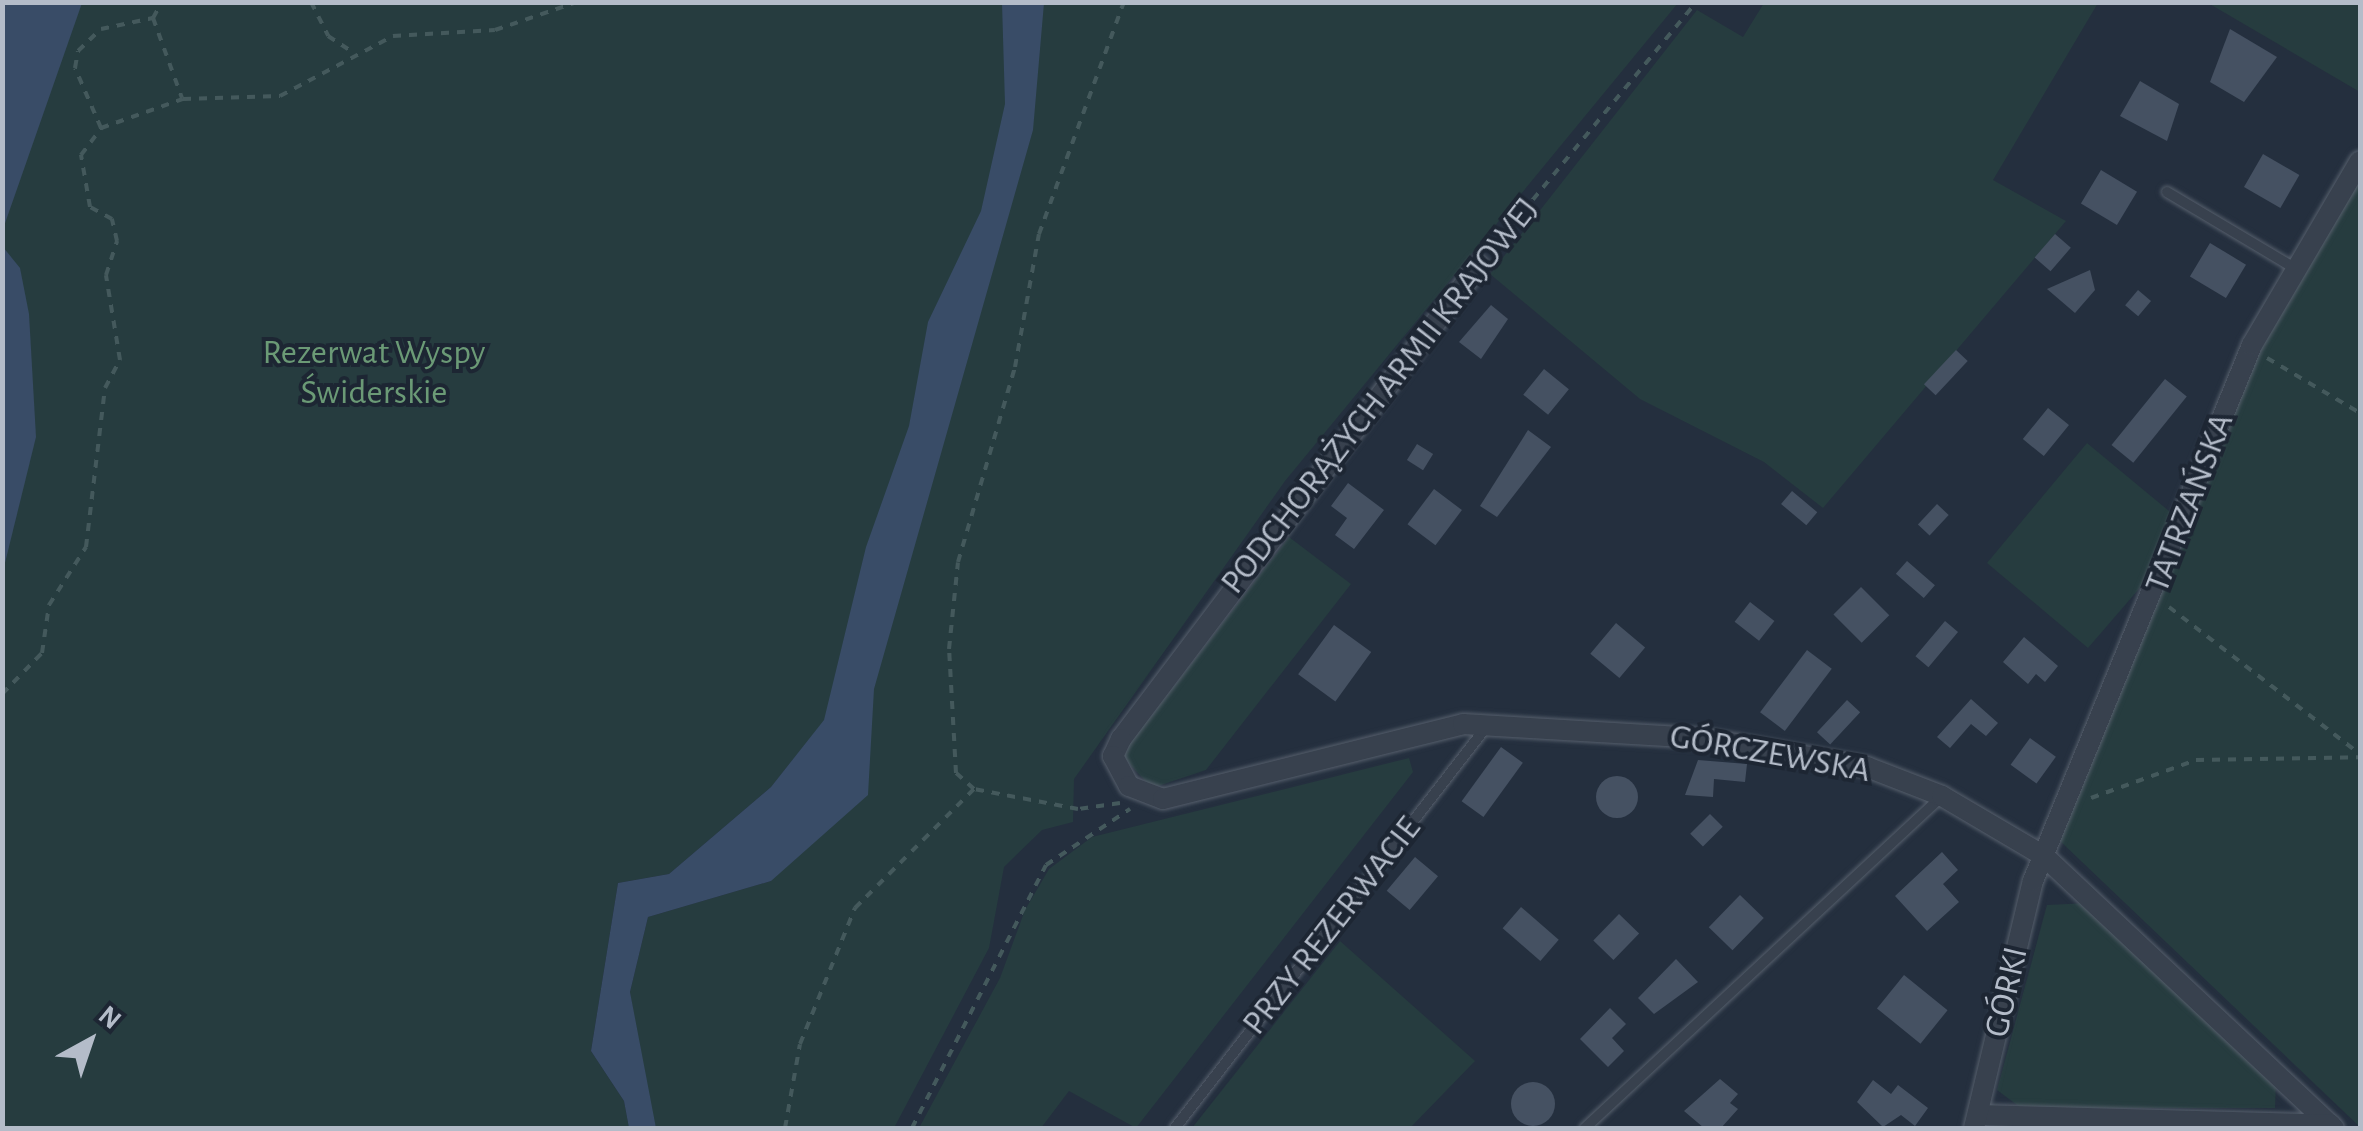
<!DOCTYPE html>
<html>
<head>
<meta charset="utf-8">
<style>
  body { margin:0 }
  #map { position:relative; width:2363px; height:1131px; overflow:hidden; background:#242f3e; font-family:"Alegreya Sans",sans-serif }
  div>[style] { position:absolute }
  .green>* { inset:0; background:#263c3f }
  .water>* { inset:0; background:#394c67 }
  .building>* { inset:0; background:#455162; transform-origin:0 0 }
  .round { border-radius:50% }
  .path>* { height:4px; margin-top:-2px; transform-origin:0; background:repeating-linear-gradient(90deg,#44595c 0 8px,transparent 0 16px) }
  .roads { filter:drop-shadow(0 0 2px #565f6c) drop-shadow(0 0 2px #565f6c) }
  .service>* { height:10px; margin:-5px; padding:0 5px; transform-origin:5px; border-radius:5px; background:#38414e }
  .minor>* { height:20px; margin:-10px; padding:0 10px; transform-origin:10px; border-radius:10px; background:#38414e }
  span { translate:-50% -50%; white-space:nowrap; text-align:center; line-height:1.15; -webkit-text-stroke:8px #1d2633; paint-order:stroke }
  .park-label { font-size:35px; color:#6b9a76 }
  .street-label { font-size:35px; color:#b4bcc9 }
  .frame { position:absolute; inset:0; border:5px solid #b4bcc9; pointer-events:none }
  .north { position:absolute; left:40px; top:991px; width:100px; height:100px; -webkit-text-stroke:8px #1d2633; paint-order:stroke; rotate:40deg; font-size:28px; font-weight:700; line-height:40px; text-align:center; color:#b4bcc9 }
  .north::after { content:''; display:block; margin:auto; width:35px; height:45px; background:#b4bcc9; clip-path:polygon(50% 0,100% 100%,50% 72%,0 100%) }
</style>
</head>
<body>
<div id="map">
  <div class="green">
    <i style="clip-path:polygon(3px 3px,1678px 3px,1285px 481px,1074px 779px,1073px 822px,1042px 830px,1004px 867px,989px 948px,894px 1128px,656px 1128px,646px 1090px,630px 992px,648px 917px,771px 881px,820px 726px,771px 787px,669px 874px,618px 883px,591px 1051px,624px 1101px,629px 1128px,3px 1128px)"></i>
    <i style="clip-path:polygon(1764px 3px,2098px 3px,1993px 180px,2066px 221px,1823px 508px,1764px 462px,1640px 399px,1490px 274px,1697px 10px,1743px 37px)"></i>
    <i style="clip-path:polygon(2208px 3px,2360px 3px,2360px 92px)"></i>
    <i style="clip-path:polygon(2360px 176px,2360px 1127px,2060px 841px,2264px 342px)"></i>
    <i style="clip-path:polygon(2087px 443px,2175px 516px,2151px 575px,2088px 648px,1987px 563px)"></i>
    <i style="clip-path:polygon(1289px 537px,1351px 584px,1206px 770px,1152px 788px,1121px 755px)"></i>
    <i style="clip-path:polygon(1409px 758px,1413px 772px,1136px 1128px,1069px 1091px,1041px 1128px,919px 1128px,1000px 978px,1025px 910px,1049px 869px,1092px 837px)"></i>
    <i style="clip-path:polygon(2088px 903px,2276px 1083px,2275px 1108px,2021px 1108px,1997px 1090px,2047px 905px)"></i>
    <i style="clip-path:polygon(1340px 941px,1475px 1061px,1410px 1128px,1192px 1128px)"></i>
  </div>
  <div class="water">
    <i style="clip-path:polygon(3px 2px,82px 3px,3px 229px,2px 3px)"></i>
    <i style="clip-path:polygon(1002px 3px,1044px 3px,1033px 130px,874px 689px,868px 795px,771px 881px,648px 917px,630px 992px,656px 1128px,629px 1128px,624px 1101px,591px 1051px,618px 883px,669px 874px,771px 787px,824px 720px,866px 547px,909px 426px,928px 322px,981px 211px,1005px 104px)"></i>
    <i style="clip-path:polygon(3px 247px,20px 268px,29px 314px,36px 437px,3px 571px)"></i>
  </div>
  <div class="building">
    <i style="clip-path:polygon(2230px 29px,2277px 57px,2244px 102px,2210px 82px)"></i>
    <i style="clip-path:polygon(2140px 81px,2179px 104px,2167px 141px,2120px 116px)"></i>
    <i style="left:2263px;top:154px;width:42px;height:38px;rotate:30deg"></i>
    <i style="left:2101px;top:170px;width:42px;height:39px;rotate:31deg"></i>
    <i style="left:2055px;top:234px;width:21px;height:31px;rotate:41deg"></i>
    <i style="left:2210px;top:243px;width:42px;height:39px;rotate:31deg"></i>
    <i style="clip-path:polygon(2090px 270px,2095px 290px,2075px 313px,2047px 289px)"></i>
    <i style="left:2138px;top:290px;width:17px;height:20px;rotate:40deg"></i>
    <i style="clip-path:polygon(1491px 305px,1508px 319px,1481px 359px,1459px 342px)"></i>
    <i style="left:1956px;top:350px;width:16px;height:47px;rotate:43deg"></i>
    <i style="left:1544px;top:369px;width:32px;height:33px;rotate:39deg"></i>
    <i style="left:2165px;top:379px;width:28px;height:85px;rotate:39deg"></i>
    <i style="left:2048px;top:408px;width:27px;height:40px;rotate:39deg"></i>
    <i style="clip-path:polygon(1528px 430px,1551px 447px,1497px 517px,1480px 506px)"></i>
    <i style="left:1417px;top:444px;width:19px;height:19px;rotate:32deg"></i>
    <i style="clip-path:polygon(1348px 483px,1384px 510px,1354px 549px,1335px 535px,1347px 518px,1331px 506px)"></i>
    <i style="left:1434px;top:489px;width:35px;height:44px;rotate:37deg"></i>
    <i style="left:1792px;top:491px;width:33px;height:17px;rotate:40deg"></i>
    <i style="left:1937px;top:504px;width:16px;height:28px;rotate:43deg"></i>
    <i style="left:1907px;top:561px;width:37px;height:17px;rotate:41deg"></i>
    <i style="left:1861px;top:587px;width:40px;height:39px;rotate:45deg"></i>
    <i style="left:1750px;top:602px;width:31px;height:25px;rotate:38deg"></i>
    <i style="left:1945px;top:621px;width:17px;height:46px;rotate:40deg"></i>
    <i style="left:1616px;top:623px;width:38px;height:40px;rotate:40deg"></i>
    <i style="left:1334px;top:625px;width:46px;height:61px;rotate:36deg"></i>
    <i style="clip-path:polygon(2024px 637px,2058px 666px,2045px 682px,2036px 674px,2028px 684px,2003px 662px)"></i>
    <i style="left:1807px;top:650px;width:31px;height:78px;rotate:37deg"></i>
    <i style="clip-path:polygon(1971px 699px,1998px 723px,1986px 736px,1971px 724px,1950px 748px,1937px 737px)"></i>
    <i style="left:1847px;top:700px;width:18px;height:44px;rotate:43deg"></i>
    <i style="left:2030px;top:738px;width:32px;height:33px;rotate:36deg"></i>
    <i style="left:1501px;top:747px;width:27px;height:67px;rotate:36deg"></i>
    <i style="clip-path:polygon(1698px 760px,1747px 764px,1745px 782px,1714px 779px,1713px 797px,1685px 795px)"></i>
    <i class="round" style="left:1596px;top:776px;width:42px;height:42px"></i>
    <i style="left:1710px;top:814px;width:18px;height:28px;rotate:45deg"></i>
    <i style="clip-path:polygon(1942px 852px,1958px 870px,1943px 884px,1959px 902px,1927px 931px,1895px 896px)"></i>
    <i style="left:1415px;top:857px;width:30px;height:44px;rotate:40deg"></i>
    <i style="left:1740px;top:895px;width:33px;height:45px;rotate:44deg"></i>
    <i style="left:1521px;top:907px;width:50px;height:28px;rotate:41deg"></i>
    <i style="left:1619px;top:914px;width:28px;height:37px;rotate:44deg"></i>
    <i style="clip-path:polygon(1676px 959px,1698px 982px,1654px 1014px,1638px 998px)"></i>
    <i style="left:1904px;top:975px;width:56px;height:43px;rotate:39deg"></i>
    <i style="clip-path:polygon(1610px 1008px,1626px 1024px,1612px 1038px,1624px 1051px,1608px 1067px,1580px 1039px)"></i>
    <i style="clip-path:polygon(1720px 1079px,1738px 1094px,1730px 1103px,1738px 1109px,1721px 1128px,1704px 1128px,1684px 1111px)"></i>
    <i style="clip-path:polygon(1873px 1080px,1891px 1094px,1898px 1085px,1928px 1108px,1915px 1126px,1901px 1115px,1883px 1127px,1857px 1102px)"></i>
    <i class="round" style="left:1511px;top:1082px;width:44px;height:44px"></i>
  </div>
  <div class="path">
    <i style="left:311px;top:2px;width:38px;rotate:63deg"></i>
    <i style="left:328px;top:36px;width:27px;rotate:33deg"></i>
    <i style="left:153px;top:18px;width:85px;rotate:70.1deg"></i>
    <i style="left:101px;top:128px;width:65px;rotate:-113.4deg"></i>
    <i style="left:75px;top:68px;width:17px;rotate:-80deg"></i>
    <i style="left:78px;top:51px;width:32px;rotate:-44deg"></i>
    <i style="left:101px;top:29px;width:53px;rotate:-11.9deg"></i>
    <i style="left:153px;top:18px;width:18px;rotate:-61deg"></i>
    <i style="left:1492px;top:249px;width:320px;rotate:-50.4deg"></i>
    <i style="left:2267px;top:358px;width:108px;rotate:30.6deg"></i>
    <i style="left:2169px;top:607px;width:241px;rotate:37.6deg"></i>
    <i style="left:2px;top:694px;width:57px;rotate:-45.7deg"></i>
    <i style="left:42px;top:653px;width:49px;rotate:-81.7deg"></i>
    <i style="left:49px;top:605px;width:69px;rotate:-57.5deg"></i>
    <i style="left:86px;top:547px;width:160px;rotate:-83.2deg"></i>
    <i style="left:105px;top:388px;width:32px;rotate:-62deg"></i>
    <i style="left:120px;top:360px;width:86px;rotate:-99.4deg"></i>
    <i style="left:106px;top:275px;width:36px;rotate:-72deg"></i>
    <i style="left:117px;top:241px;width:23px;rotate:-103deg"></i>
    <i style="left:112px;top:219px;width:25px;rotate:-151deg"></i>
    <i style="left:90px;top:207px;width:53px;rotate:-99.8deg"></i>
    <i style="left:81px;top:155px;width:34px;rotate:-53deg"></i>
    <i style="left:101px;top:128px;width:87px;rotate:-19.5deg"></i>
    <i style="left:183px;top:99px;width:97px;rotate:-1.8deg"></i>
    <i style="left:280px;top:96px;width:128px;rotate:-28deg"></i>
    <i style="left:393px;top:36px;width:102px;rotate:-3.4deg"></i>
    <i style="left:495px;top:30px;width:87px;rotate:-18.9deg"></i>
    <i style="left:2091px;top:798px;width:112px;rotate:-19.9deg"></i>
    <i style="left:2196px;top:760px;width:164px;rotate:-1deg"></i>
    <i style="left:1120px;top:803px;width:42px;rotate:171.9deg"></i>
    <i style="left:1078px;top:809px;width:106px;rotate:-169.1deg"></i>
    <i style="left:974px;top:789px;width:24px;rotate:-138deg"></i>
    <i style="left:956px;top:773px;width:124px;rotate:-93.2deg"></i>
    <i style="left:949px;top:649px;width:87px;rotate:-84.1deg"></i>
    <i style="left:958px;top:562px;width:203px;rotate:-73.7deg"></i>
    <i style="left:1015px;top:367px;width:135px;rotate:-79.8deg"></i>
    <i style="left:1039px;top:234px;width:247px;rotate:-69.9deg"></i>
    <i style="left:785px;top:1128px;width:85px;rotate:-79.9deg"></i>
    <i style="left:800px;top:1044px;width:147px;rotate:-68deg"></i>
    <i style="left:855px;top:908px;width:168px;rotate:-45deg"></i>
    <i style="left:912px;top:1128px;width:295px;rotate:-63deg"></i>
    <i style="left:1046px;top:865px;width:101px;rotate:-33.7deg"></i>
  </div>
  <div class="roads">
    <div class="service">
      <i style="left:2167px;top:192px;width:150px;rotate:30.8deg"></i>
      <i style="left:1175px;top:1128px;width:509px;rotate:-52.18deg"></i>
      <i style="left:1585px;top:1128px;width:488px;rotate:-42.9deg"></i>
    </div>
    <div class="minor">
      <i style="left:1479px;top:265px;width:594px;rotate:127.06deg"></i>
      <i style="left:1121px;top:739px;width:19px;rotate:115deg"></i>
      <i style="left:1113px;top:756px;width:34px;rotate:62deg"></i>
      <i style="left:1129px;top:786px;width:36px;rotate:21deg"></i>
      <i style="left:1163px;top:799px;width:309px;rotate:-14deg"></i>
      <i style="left:1463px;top:724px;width:238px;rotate:3.4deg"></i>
      <i style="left:1701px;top:738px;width:169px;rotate:9.9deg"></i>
      <i style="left:1867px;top:767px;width:80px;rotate:21.1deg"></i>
      <i style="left:1942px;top:796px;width:118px;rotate:30.5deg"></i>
      <i style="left:2044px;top:856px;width:398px;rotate:43.2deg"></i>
      <i style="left:1978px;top:1115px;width:353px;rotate:1.6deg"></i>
      <i style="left:1974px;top:1128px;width:254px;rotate:-76.6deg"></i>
      <i style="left:2033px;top:881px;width:579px;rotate:-67.78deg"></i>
      <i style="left:2252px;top:345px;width:213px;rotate:-59.6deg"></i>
    </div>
  </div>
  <div class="park-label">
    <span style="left:374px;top:373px">Rezerwat Wyspy<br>Świderskie</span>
  </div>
  <div class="street-label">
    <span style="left:1380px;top:396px;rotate:-52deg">PODCHORĄŻYCH ARMII KRAJOWEJ</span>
    <span style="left:2190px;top:503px;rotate:-69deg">TATRZAŃSKA</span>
    <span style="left:1770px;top:754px;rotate:10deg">GÓRCZEWSKA</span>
    <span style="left:1332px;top:926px;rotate:-52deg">PRZY REZERWACIE</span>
    <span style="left:2007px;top:992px;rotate:-77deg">GÓRKI</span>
  </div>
  <div class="frame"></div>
  <div class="north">N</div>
</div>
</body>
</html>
